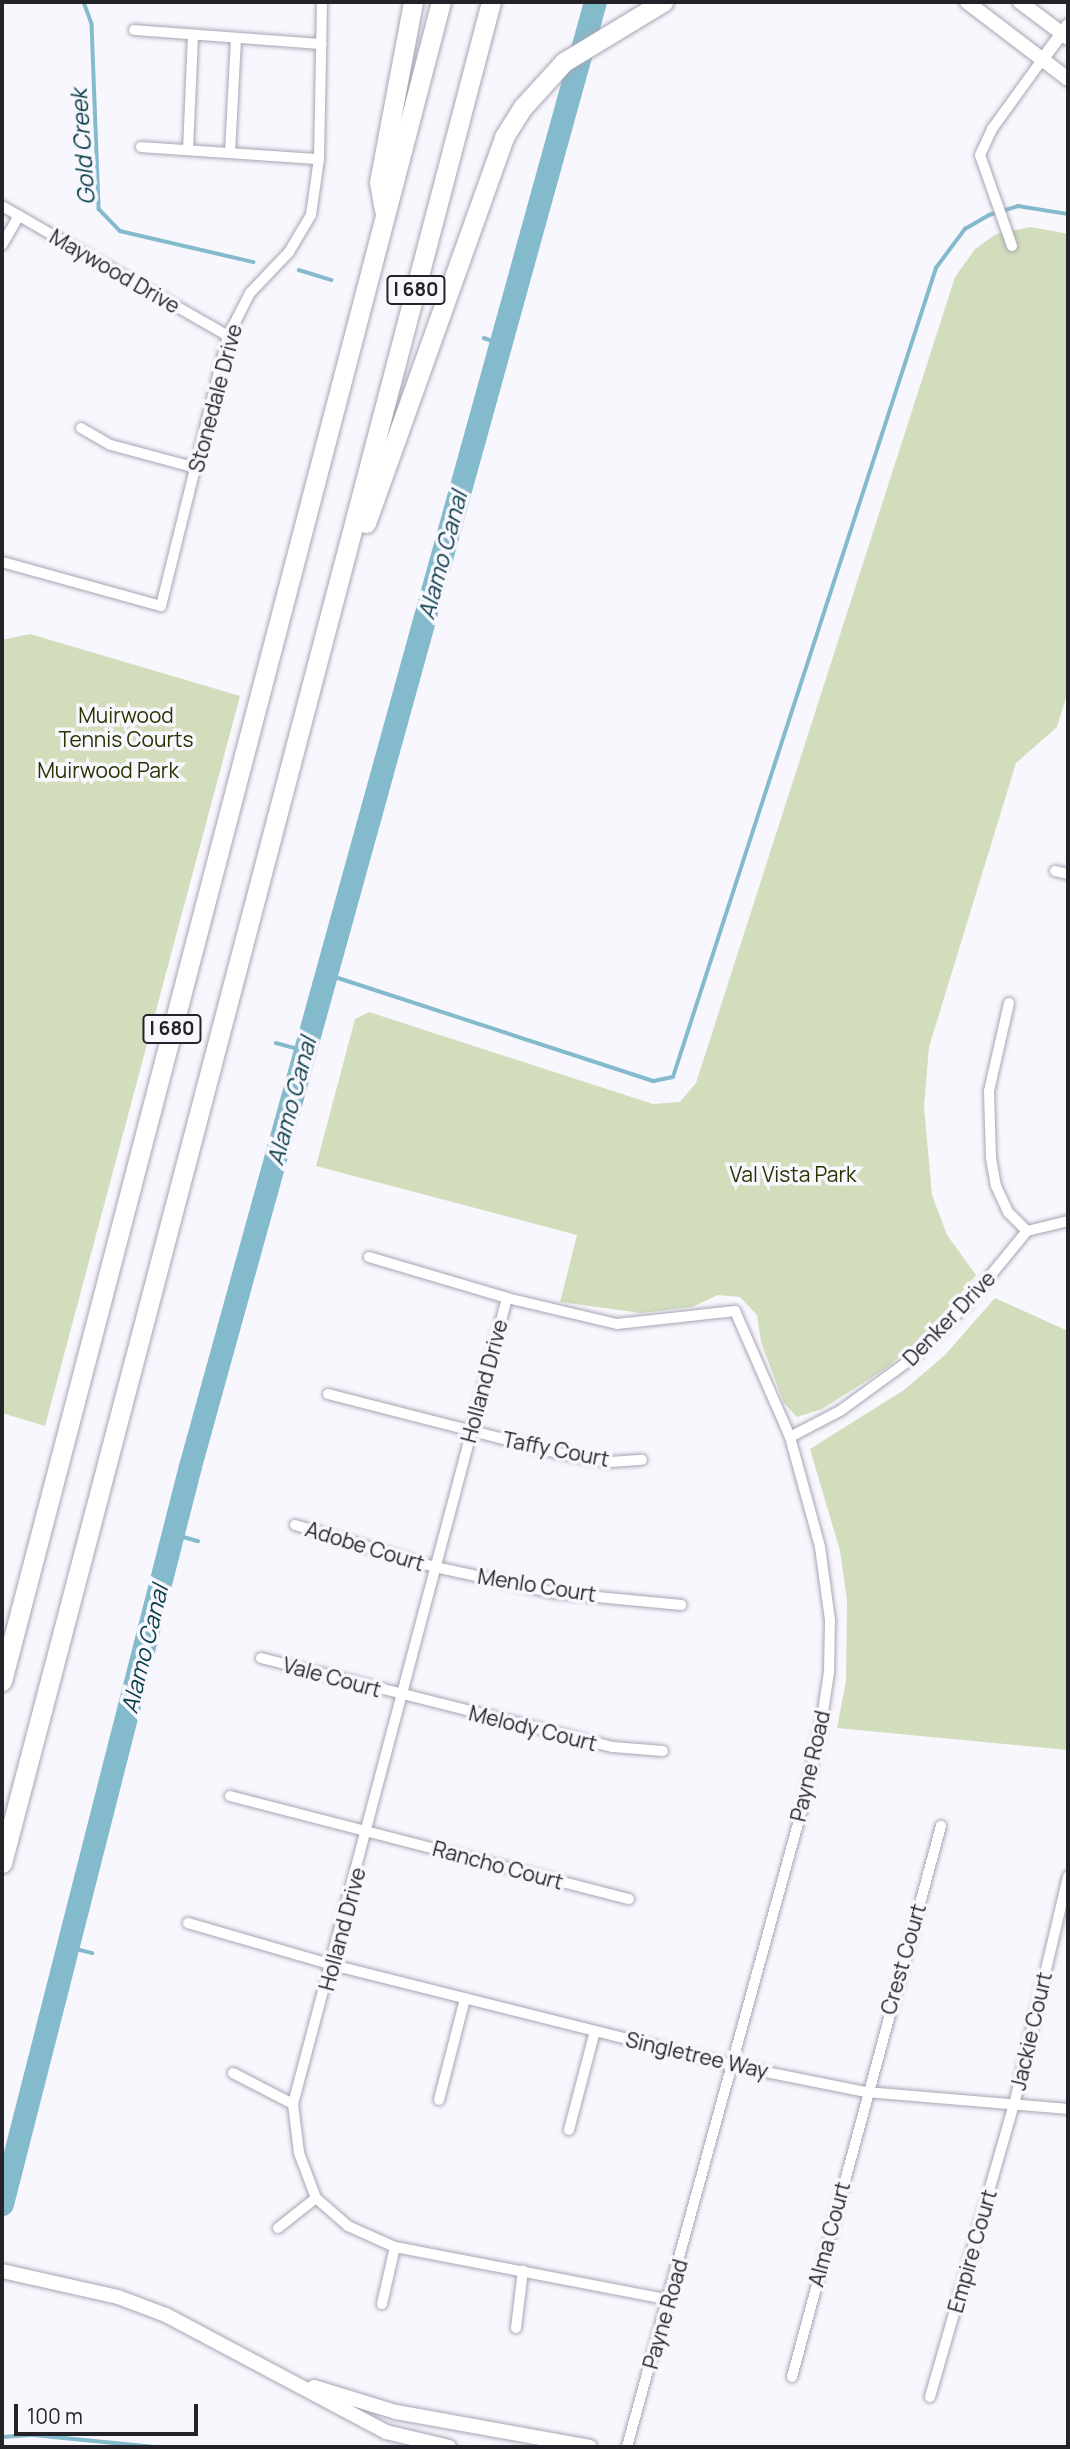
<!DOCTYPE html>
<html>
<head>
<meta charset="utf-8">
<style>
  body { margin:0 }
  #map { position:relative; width:1070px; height:2449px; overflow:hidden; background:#f9f7fe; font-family:Manrope,sans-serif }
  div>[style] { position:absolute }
  .green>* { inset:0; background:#d1ddbb }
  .stream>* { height:3.5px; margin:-1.75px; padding:0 1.75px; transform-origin:1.75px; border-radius:1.75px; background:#84bbcc }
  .river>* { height:23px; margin:-11.5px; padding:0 11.5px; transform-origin:11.5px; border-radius:11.5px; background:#84bbcc }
  .roads { filter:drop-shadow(0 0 2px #a8a5b5) drop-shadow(0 0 2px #a8a5b5) }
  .minor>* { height:10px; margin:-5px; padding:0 5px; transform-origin:5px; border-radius:5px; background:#fff }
  .tertiary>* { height:12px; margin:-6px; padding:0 6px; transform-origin:6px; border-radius:6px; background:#fff }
  .secondary>* { height:14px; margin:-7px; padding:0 7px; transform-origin:7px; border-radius:7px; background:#fff }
  .motorway>* { height:19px; margin:-9.5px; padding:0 9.5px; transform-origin:9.5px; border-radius:9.5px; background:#fff }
  span { translate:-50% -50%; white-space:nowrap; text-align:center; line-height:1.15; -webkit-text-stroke:7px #f9f7fe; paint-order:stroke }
  .shield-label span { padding:2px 5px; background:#f9f7fe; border:2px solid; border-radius:5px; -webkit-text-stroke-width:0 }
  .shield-label { font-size:19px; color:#242329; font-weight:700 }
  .street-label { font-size:21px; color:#242329 }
  .park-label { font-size:21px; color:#283400 }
  .water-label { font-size:23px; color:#0e404c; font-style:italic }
  .frame { position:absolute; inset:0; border:4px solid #242329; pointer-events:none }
  .scale { position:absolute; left:14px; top:2404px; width:184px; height:32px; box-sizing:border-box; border:4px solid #242329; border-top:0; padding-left:9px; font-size:21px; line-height:24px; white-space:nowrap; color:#242329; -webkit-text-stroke:5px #f9f7fe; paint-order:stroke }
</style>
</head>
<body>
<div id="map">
  <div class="green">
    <i style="clip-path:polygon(1031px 227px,1068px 234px,1068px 691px,1057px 727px,1016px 763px,929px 1047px,924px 1107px,932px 1195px,947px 1235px,976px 1275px,930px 1330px,885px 1369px,822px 1409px,797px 1417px,784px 1403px,761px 1342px,757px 1315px,740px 1297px,718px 1295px,692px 1307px,641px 1313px,560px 1302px,577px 1235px,316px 1166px,355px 1019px,369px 1012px,653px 1104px,680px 1102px,696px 1083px,955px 277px,975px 249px,996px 234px)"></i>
    <i style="clip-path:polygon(30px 634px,240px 696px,45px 1426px,2px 1413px,2px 640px)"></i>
    <i style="clip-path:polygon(995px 1298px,1068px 1331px,1068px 1750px,837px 1728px,846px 1681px,847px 1600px,840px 1551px,810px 1449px,904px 1390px,945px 1355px)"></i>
  </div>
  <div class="stream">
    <i style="left:84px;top:2px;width:23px;rotate:70deg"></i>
    <i style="left:92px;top:24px;width:185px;rotate:87.8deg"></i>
    <i style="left:99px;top:209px;width:30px;rotate:46deg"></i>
    <i style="left:120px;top:231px;width:137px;rotate:13.1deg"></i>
    <i style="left:299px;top:270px;width:34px;rotate:17deg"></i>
    <i style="left:484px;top:338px;width:18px;rotate:19deg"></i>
    <i style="left:323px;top:973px;width:348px;rotate:18.1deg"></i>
    <i style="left:654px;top:1081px;width:19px;rotate:-12deg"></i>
    <i style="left:673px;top:1077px;width:851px;rotate:-71.99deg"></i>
    <i style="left:936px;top:268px;width:49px;rotate:-53.4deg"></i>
    <i style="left:965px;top:229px;width:28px;rotate:-30deg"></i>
    <i style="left:989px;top:215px;width:30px;rotate:-17deg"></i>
    <i style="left:1018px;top:206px;width:51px;rotate:9.1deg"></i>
    <i style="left:276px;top:1043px;width:28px;rotate:15deg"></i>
    <i style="left:173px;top:1534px;width:26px;rotate:16deg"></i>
    <i style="left:68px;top:1947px;width:25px;rotate:14deg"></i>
    <i style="left:2px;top:2437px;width:32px;rotate:-4deg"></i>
    <i style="left:34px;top:2435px;width:121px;rotate:5.7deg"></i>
  </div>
  <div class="river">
    <i style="left:2px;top:2204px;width:762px;rotate:-75.71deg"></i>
    <i style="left:190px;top:1466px;width:1519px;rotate:-74.54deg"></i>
  </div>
  <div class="roads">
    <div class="minor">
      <i style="left:134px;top:30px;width:188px;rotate:4.3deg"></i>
      <i style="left:141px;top:147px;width:178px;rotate:3.9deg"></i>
      <i style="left:188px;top:150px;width:114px;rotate:-87.5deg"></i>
      <i style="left:230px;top:153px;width:113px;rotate:-87deg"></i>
      <i style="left:2px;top:206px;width:261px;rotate:29.9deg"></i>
      <i style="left:2px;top:245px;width:34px;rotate:-60deg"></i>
      <i style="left:1012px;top:246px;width:96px;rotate:-109.4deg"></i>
      <i style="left:980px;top:155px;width:29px;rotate:-65deg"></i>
      <i style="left:992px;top:129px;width:85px;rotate:-54.1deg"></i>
      <i style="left:81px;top:428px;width:34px;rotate:30deg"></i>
      <i style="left:111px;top:445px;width:88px;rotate:15.1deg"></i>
      <i style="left:2px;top:562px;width:165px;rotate:15.5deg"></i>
      <i style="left:161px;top:606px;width:278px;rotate:-76.1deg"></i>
      <i style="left:228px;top:336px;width:48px;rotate:-62.9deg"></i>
      <i style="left:250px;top:293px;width:57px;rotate:-46.4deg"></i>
      <i style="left:289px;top:252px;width:43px;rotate:-59.3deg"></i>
      <i style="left:311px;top:215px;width:57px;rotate:-81.9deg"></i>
      <i style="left:319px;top:159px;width:157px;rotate:-88.9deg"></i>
      <i style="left:1055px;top:871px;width:13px;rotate:13deg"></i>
      <i style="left:1009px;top:1003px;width:90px;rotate:102.8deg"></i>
      <i style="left:989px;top:1091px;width:67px;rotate:88.3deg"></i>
      <i style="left:991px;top:1158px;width:28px;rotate:80deg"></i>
      <i style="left:996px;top:1186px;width:29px;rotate:65deg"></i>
      <i style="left:1008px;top:1212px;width:27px;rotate:45deg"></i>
      <i style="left:369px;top:1257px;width:144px;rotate:16.5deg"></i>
      <i style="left:507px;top:1298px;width:113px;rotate:13.3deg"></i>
      <i style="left:617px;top:1324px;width:119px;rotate:-6.3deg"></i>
      <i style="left:735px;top:1311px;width:137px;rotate:66.4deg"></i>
      <i style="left:790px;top:1437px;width:114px;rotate:74.7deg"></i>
      <i style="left:820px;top:1547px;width:74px;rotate:82.2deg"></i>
      <i style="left:830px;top:1620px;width:52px;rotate:91.1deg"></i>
      <i style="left:829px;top:1672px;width:54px;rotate:98.6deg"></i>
      <i style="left:821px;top:1725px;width:75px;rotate:102.4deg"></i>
      <i style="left:805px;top:1798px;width:673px;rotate:105.34deg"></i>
      <i style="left:507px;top:1298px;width:834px;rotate:104.87deg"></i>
      <i style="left:293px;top:2104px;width:49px;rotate:83deg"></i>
      <i style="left:299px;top:2153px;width:48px;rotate:69.3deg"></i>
      <i style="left:316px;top:2198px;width:43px;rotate:41.2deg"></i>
      <i style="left:348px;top:2226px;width:51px;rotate:24.1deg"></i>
      <i style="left:395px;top:2247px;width:280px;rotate:10.9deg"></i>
      <i style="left:328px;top:1394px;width:236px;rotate:14.4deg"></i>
      <i style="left:557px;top:1453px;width:54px;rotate:9.6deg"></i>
      <i style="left:610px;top:1462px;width:32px;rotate:-4deg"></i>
      <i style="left:790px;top:1437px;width:56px;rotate:-27.5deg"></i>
      <i style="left:840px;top:1411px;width:92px;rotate:-36.1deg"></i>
      <i style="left:914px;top:1357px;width:76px;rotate:-45deg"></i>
      <i style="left:968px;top:1303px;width:93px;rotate:-50.7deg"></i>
      <i style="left:1027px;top:1231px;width:42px;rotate:-13.7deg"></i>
      <i style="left:295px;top:1525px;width:146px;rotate:16.7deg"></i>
      <i style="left:435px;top:1567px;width:123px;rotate:12.2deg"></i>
      <i style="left:555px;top:1593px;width:127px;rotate:5.4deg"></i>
      <i style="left:261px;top:1658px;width:363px;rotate:14.2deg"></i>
      <i style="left:613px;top:1747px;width:50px;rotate:4.6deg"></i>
      <i style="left:230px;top:1796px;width:412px;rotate:14.5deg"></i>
      <i style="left:188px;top:1923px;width:151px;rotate:16.2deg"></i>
      <i style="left:333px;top:1965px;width:410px;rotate:14.1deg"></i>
      <i style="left:731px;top:2065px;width:138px;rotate:11.3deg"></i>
      <i style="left:866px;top:2092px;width:203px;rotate:4.8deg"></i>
      <i style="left:233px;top:2073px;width:68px;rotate:27.3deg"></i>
      <i style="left:439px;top:2100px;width:104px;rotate:-75.6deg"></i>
      <i style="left:569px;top:2130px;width:102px;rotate:-75.3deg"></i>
      <i style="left:278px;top:2228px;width:48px;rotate:-38.3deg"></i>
      <i style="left:382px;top:2304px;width:58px;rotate:-77.2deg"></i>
      <i style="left:516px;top:2328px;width:58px;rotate:-83.1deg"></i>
      <i style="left:792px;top:2377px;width:571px;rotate:-74.87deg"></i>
      <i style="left:930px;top:2397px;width:304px;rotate:-74deg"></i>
      <i style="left:1014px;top:2105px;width:235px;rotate:-76.7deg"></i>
    </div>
    <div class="tertiary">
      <i style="left:1042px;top:60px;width:44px;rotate:-53.4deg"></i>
    </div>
    <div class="secondary">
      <i style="left:967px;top:2px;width:127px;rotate:37.3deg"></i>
      <i style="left:1020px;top:2px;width:60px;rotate:36.9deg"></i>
      <i style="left:2px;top:2271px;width:119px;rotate:12.6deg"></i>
      <i style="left:118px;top:2297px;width:51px;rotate:20.6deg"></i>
      <i style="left:166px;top:2315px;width:249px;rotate:28deg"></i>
      <i style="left:386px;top:2432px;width:65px;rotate:13.4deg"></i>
      <i style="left:314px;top:2387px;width:86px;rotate:17deg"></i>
      <i style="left:396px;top:2412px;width:197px;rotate:10.2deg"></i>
    </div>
    <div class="motorway">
      <i style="left:384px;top:210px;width:28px;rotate:-100deg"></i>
      <i style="left:379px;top:182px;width:183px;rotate:-79.3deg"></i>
      <i style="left:366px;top:523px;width:410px;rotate:-70.3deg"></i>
      <i style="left:504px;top:137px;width:36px;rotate:-58deg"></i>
      <i style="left:523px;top:107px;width:61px;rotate:-47.7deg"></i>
      <i style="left:564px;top:62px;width:116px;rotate:-31.2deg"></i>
      <i style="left:2px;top:1681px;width:1735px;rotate:-75.35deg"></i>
      <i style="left:2px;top:1863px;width:1924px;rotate:-75.28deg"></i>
    </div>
  </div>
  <div class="shield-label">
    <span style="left:416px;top:290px">I 680</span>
    <span style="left:172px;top:1029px">I 680</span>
  </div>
  <div class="street-label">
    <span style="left:115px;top:271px;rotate:30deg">Maywood Drive</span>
    <span style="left:215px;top:398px;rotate:-75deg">Stonedale Drive</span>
    <span style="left:949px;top:1318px;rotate:-46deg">Denker Drive</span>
    <span style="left:484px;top:1381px;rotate:-75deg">Holland Drive</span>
    <span style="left:556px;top:1449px;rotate:11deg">Taffy Court</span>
    <span style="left:365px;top:1546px;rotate:17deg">Adobe Court</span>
    <span style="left:537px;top:1585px;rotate:9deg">Menlo Court</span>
    <span style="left:332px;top:1677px;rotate:15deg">Vale Court</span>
    <span style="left:533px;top:1728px;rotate:14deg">Melody Court</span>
    <span style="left:810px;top:1766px;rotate:-77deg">Payne Road</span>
    <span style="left:498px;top:1865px;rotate:15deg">Rancho Court</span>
    <span style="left:342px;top:1929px;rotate:-75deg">Holland Drive</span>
    <span style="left:903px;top:1959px;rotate:-74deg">Crest Court</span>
    <span style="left:1031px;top:2031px;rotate:-77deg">Jackie Court</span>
    <span style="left:697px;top:2055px;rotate:13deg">Singletree Way</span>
    <span style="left:829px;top:2234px;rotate:-75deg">Alma Court</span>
    <span style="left:972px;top:2251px;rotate:-74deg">Empire Court</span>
    <span style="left:665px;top:2314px;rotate:-74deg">Payne Road</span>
  </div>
  <div class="park-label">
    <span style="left:126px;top:727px">Muirwood<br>Tennis Courts</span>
    <span style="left:108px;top:770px">Muirwood Park</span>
    <span style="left:793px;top:1174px">Val Vista Park</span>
  </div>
  <div class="water-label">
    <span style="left:82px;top:147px;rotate:-94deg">Gold Creek</span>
    <span style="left:442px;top:555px;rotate:-75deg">Alamo Canal</span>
    <span style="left:291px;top:1101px;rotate:-75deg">Alamo Canal</span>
    <span style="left:144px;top:1649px;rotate:-76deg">Alamo Canal</span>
  </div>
  <div class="frame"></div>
  <div class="scale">100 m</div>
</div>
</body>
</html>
